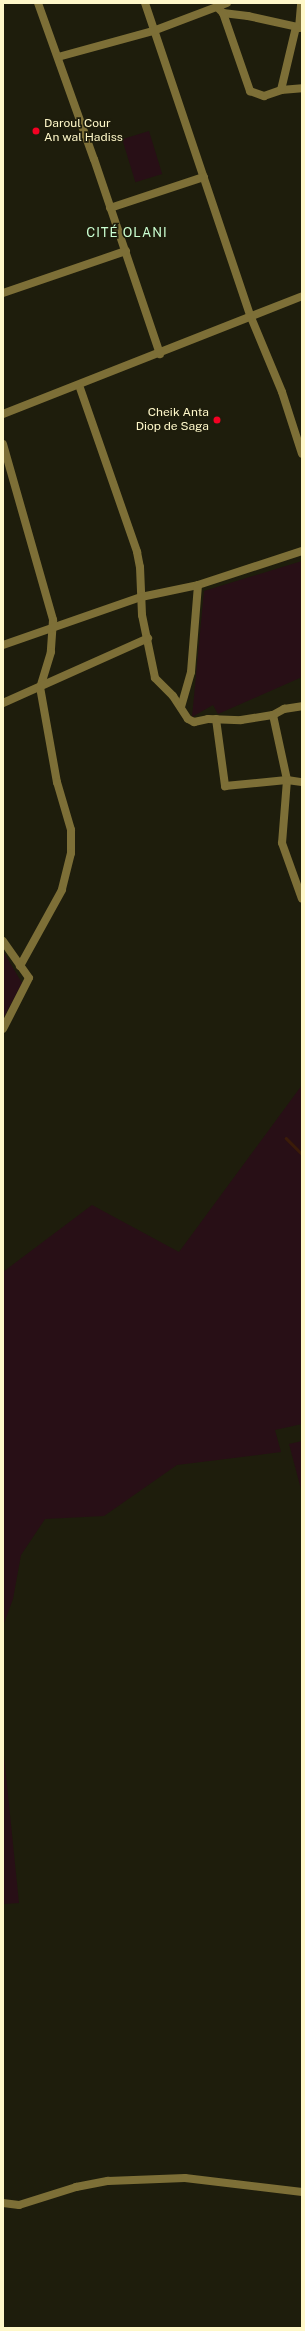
<!DOCTYPE html>
<html>
<head>
<meta charset="utf-8">
<style>
  body { margin:0 }
  #map { position:relative; width:305px; height:2331px; overflow:hidden; background:#1e1d0c; font-family:"Public Sans",sans-serif }
  div>[style] { position:absolute }
  .green>* { inset:0; background:#280f16; transform-origin:0 0 }
  .stream>* { height:2.5px; margin:-1.25px; padding:0 1.25px; transform-origin:1.25px; border-radius:1.25px; background:#3b1c09 }
  .street>* { height:8px; margin:-4px; padding:0 4px; transform-origin:4px; border-radius:4px; background:#7d6f37 }
  .dots>* { width:11px; height:11px; translate:-50% -50%; box-sizing:border-box; border:2px solid #1e1d0c; border-radius:50% }
  span { translate:-50% -50%; white-space:nowrap; text-align:center; line-height:1.15; -webkit-text-stroke:3.5px #1e1d0c; paint-order:stroke }
  .poi-label { font-size:12px; color:#fff8c9 }
  .left { translate:0 -50%; text-align:left }
  .right { translate:-100% -50%; text-align:right }
  .neighbourhood-label { font-size:13px; color:#cbffd2; letter-spacing:1px }
  .frame { position:absolute; inset:0; border:4px solid #fff8c9; pointer-events:none }
</style>
</head>
<body>
<div id="map">
  <div class="green">
    <i style="left:149px;top:131px;width:45px;height:28px;rotate:73deg"></i>
    <i style="clip-path:polygon(302px 561px,302px 677px,218px 714px,213px 705px,192px 717px,204px 591px)"></i>
    <i style="clip-path:polygon(3px 951px,22px 983px,3px 1019px)"></i>
    <i style="clip-path:polygon(302px 1085px,302px 1424px,275px 1430px,281px 1452px,177px 1465px,104px 1516px,45px 1519px,21px 1555px,13px 1599px,3px 1626px,3px 1272px,92px 1205px,179px 1252px)"></i>
    <i style="clip-path:polygon(302px 1441px,302px 1493px,289px 1444px)"></i>
    <i style="clip-path:polygon(3px 1746px,19px 1903px,3px 1904px)"></i>
  </div>
  <div class="stream">
    <i style="left:286px;top:1138px;width:23px;rotate:45deg"></i>
  </div>
  <div class="street">
    <i style="left:38px;top:3px;width:166px;rotate:70.3deg"></i>
    <i style="left:94px;top:159px;width:206px;rotate:71.3deg"></i>
    <i style="left:145px;top:3px;width:329px;rotate:71.4deg"></i>
    <i style="left:250px;top:315px;width:83px;rotate:67.4deg"></i>
    <i style="left:282px;top:392px;width:65px;rotate:72.1deg"></i>
    <i style="left:219px;top:9px;width:6px;rotate:45deg"></i>
    <i style="left:223px;top:13px;width:25px;rotate:7deg"></i>
    <i style="left:248px;top:16px;width:55px;rotate:12.5deg"></i>
    <i style="left:223px;top:13px;width:83px;rotate:70.9deg"></i>
    <i style="left:250px;top:91px;width:15px;rotate:20deg"></i>
    <i style="left:264px;top:96px;width:18px;rotate:-19deg"></i>
    <i style="left:281px;top:90px;width:21px;rotate:-5deg"></i>
    <i style="left:299px;top:28px;width:25px;rotate:-85deg"></i>
    <i style="left:58px;top:57px;width:98px;rotate:-15.3deg"></i>
    <i style="left:153px;top:31px;width:79px;rotate:-20.7deg"></i>
    <i style="left:281px;top:90px;width:65px;rotate:-76.6deg"></i>
    <i style="left:110px;top:208px;width:99px;rotate:-18.3deg"></i>
    <i style="left:3px;top:293px;width:130px;rotate:-18.9deg"></i>
    <i style="left:79px;top:385px;width:177px;rotate:70.8deg"></i>
    <i style="left:137px;top:552px;width:15px;rotate:79deg"></i>
    <i style="left:140px;top:567px;width:48px;rotate:87.6deg"></i>
    <i style="left:142px;top:615px;width:64px;rotate:78.3deg"></i>
    <i style="left:155px;top:678px;width:25px;rotate:45deg"></i>
    <i style="left:173px;top:696px;width:27px;rotate:57deg"></i>
    <i style="left:188px;top:719px;width:7px;rotate:27deg"></i>
    <i style="left:194px;top:722px;width:14px;rotate:-12deg"></i>
    <i style="left:208px;top:719px;width:33px;rotate:2deg"></i>
    <i style="left:241px;top:720px;width:32px;rotate:-9deg"></i>
    <i style="left:273px;top:715px;width:13px;rotate:-29deg"></i>
    <i style="left:284px;top:709px;width:18px;rotate:-9deg"></i>
    <i style="left:3px;top:414px;width:321px;rotate:-21.5deg"></i>
    <i style="left:3px;top:444px;width:183px;rotate:74.1deg"></i>
    <i style="left:53px;top:620px;width:32px;rotate:94deg"></i>
    <i style="left:51px;top:652px;width:37px;rotate:107deg"></i>
    <i style="left:40px;top:687px;width:97px;rotate:79.9deg"></i>
    <i style="left:57px;top:782px;width:50px;rotate:73.7deg"></i>
    <i style="left:71px;top:830px;width:23px;rotate:90deg"></i>
    <i style="left:71px;top:853px;width:38px;rotate:104deg"></i>
    <i style="left:62px;top:890px;width:87px;rotate:118.9deg"></i>
    <i style="left:3px;top:645px;width:146px;rotate:-19.2deg"></i>
    <i style="left:141px;top:597px;width:58px;rotate:-11.9deg"></i>
    <i style="left:198px;top:585px;width:109px;rotate:-18.1deg"></i>
    <i style="left:3px;top:703px;width:159px;rotate:-24.1deg"></i>
    <i style="left:181px;top:707px;width:36px;rotate:-74deg"></i>
    <i style="left:191px;top:672px;width:87px;rotate:-85.4deg"></i>
    <i style="left:273px;top:715px;width:66px;rotate:77.8deg"></i>
    <i style="left:287px;top:780px;width:63px;rotate:94.5deg"></i>
    <i style="left:282px;top:843px;width:59px;rotate:70.3deg"></i>
    <i style="left:216px;top:719px;width:68px;rotate:82.3deg"></i>
    <i style="left:225px;top:786px;width:62px;rotate:-5.5deg"></i>
    <i style="left:287px;top:780px;width:15px;rotate:8deg"></i>
    <i style="left:3px;top:941px;width:45px;rotate:54.9deg"></i>
    <i style="left:29px;top:978px;width:57px;rotate:117deg"></i>
    <i style="left:3px;top:2203px;width:16px;rotate:7deg"></i>
    <i style="left:19px;top:2205px;width:60px;rotate:-17.5deg"></i>
    <i style="left:76px;top:2187px;width:33px;rotate:-11deg"></i>
    <i style="left:108px;top:2181px;width:77px;rotate:-2.2deg"></i>
    <i style="left:185px;top:2178px;width:118px;rotate:6.8deg"></i>
  </div>
  <div class="dots">
    <i style="left:36px;top:131px;background:#f40123"></i>
    <i style="left:217px;top:420px;background:#f40123"></i>
  </div>
  <div class="poi-label">
    <span class="left" style="left:44px;top:131px">Daroul Cour<br>An wal Hadiss</span>
    <span class="right" style="left:209px;top:420px">Cheik Anta<br>Diop de Saga</span>
  </div>
  <div class="neighbourhood-label">
    <span style="left:127px;top:233px">CITÉ OLANI</span>
  </div>
  <div class="frame"></div>
</div>
</body>
</html>
